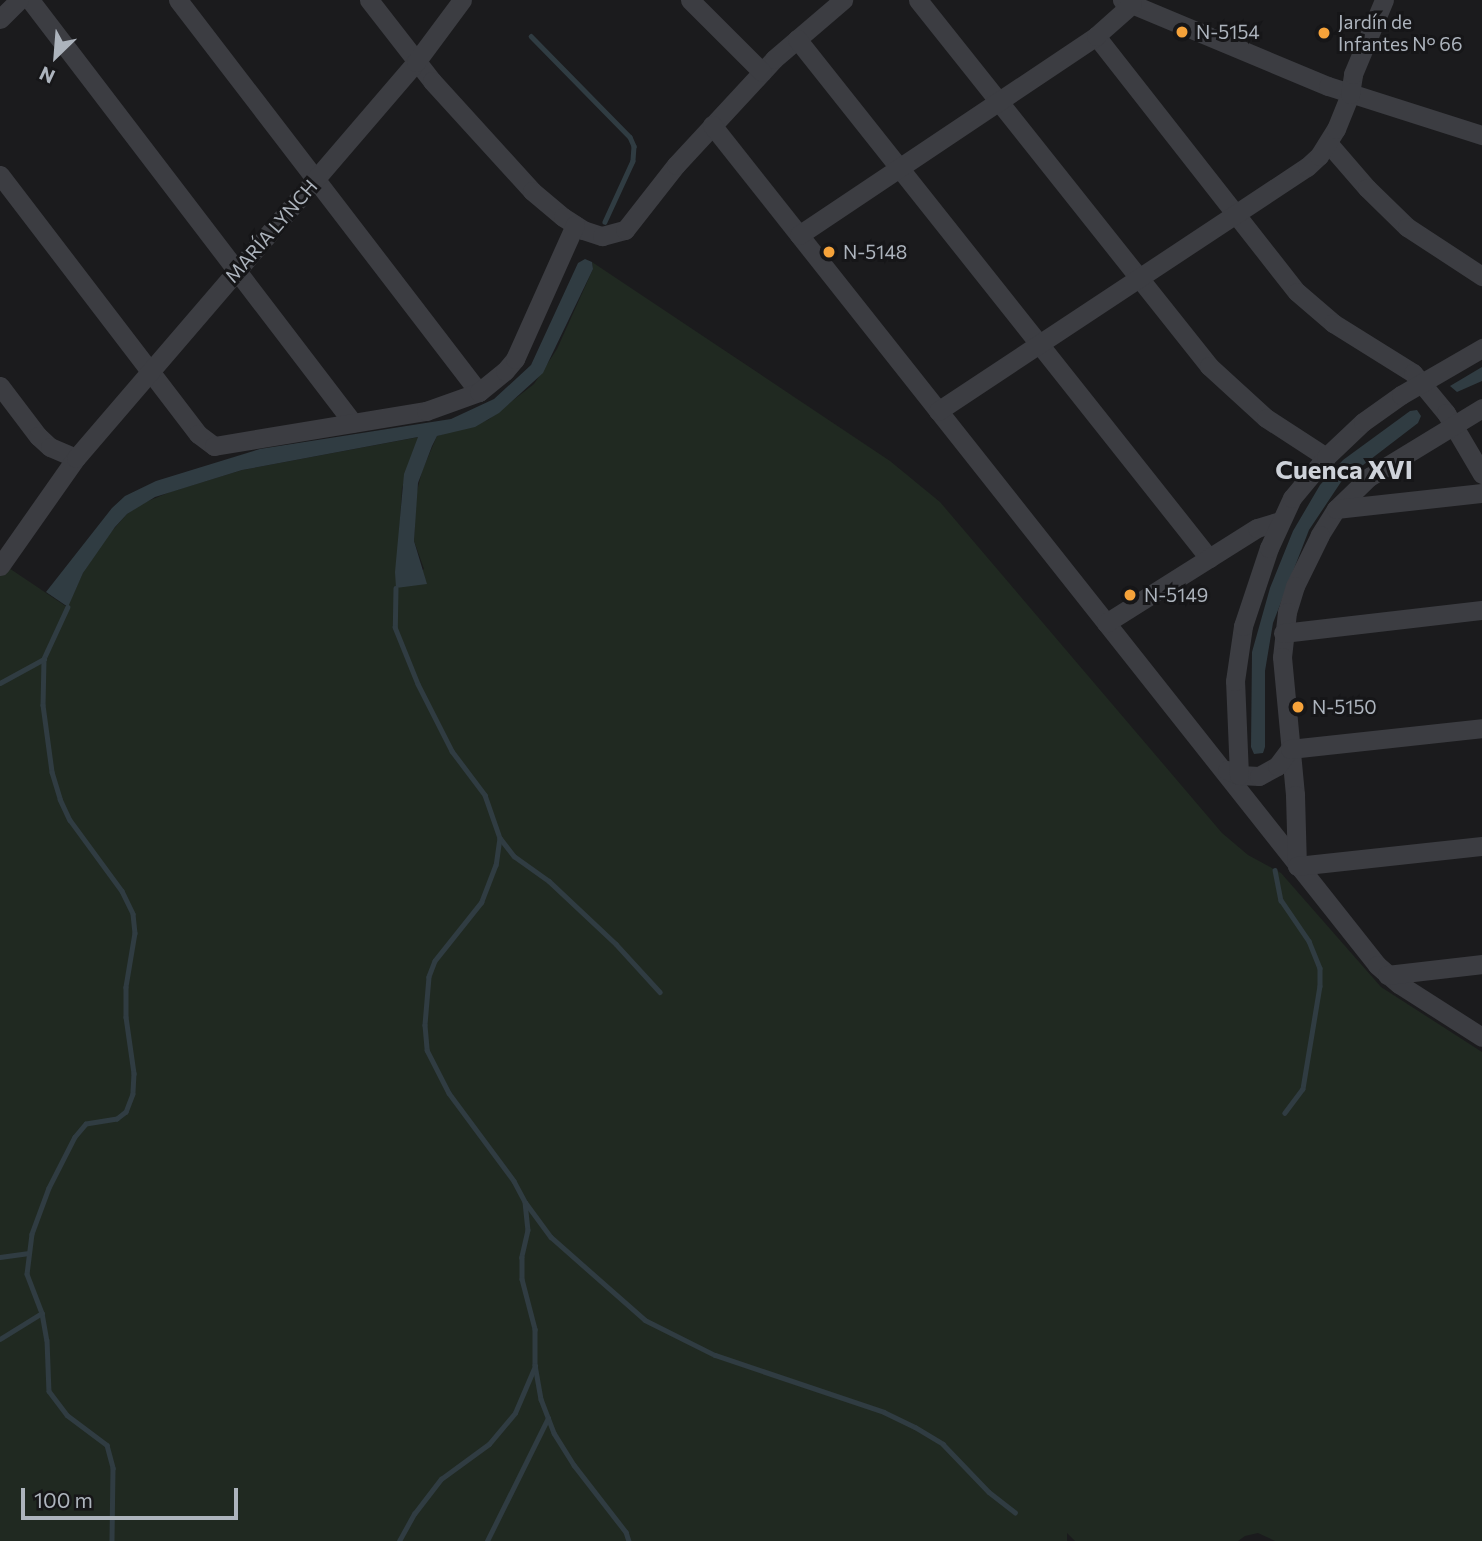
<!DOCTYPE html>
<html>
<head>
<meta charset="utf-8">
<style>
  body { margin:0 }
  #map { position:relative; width:1482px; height:1541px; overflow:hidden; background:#1b1b1d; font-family:Commissioner,sans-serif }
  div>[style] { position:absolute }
  .green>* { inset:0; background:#202921 }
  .water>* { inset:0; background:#303c42 }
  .stream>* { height:4.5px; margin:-2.25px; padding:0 2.25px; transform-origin:2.25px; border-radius:2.25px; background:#303c42 }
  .minor>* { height:19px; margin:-9.5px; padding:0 9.5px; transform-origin:9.5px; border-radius:9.5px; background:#3c3d42 }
  .dots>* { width:19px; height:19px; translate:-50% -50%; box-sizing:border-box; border:4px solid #161618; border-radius:50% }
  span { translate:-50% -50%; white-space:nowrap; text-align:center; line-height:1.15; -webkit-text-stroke:6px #161618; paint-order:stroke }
  .poi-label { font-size:19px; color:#adb4bd }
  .left { translate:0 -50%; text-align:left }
  .street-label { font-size:19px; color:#adb4bd }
  .district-label { font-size:26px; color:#ced2d9; font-weight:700 }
  .north { position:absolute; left:21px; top:21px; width:70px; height:70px; -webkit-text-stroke:5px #161618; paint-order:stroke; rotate:205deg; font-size:19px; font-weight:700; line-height:28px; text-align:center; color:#adb4bd }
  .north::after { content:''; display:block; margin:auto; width:24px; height:32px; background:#adb4bd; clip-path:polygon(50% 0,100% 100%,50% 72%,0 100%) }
  .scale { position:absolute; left:21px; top:1488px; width:217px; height:32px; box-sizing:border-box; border:4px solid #adb4bd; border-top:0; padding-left:9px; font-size:21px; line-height:24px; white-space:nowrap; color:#adb4bd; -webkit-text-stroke:5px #161618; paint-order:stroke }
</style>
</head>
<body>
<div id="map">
  <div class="green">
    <i style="clip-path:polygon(592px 262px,890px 461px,940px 502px,1222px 833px,1248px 855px,1281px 873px,1381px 987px,1482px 1052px,1482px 1541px,1275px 1541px,1258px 1533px,1245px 1536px,1238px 1541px,1075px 1541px,1067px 1533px,1067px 1541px,0 1541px,0 562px,67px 607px,83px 573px,103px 541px,127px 514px,141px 504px,170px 492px,242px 470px,419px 437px,402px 488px,396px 588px,424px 569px,414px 541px,416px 495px,422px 471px,437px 436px,488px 420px,534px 384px,557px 349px,593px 269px)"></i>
  </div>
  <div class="water">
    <i style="clip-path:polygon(585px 259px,592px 262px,593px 269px,543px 373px,499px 413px,475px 427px,437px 436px,432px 446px,418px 483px,414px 541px,427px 584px,396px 588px,395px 572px,404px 474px,418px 437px,242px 470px,155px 497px,127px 514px,115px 527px,83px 573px,68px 607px,46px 592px,112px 508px,125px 496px,156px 481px,260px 449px,451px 419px,494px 399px,531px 365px,578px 263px)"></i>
    <i style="clip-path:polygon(1482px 367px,1482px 381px,1457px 392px,1450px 386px)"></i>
    <i style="clip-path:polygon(1417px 410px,1421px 416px,1418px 423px,1341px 482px,1309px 530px,1273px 623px,1265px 671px,1265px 747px,1263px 753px,1254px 754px,1251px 747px,1252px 652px,1270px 588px,1293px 531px,1320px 485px,1343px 460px,1410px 411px)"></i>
  </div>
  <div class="stream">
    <i style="left:531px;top:36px;width:141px;rotate:45.6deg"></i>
    <i style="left:630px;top:137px;width:10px;rotate:66deg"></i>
    <i style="left:634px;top:146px;width:15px;rotate:94deg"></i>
    <i style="left:633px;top:161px;width:67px;rotate:114.7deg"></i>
    <i style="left:396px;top:588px;width:39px;rotate:91deg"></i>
    <i style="left:395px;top:627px;width:61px;rotate:68deg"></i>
    <i style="left:418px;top:684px;width:75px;rotate:63.1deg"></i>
    <i style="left:452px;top:751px;width:55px;rotate:53.1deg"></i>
    <i style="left:485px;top:795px;width:46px;rotate:70.8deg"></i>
    <i style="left:500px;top:838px;width:23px;rotate:52deg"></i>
    <i style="left:514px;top:856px;width:43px;rotate:35.5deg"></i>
    <i style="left:549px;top:881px;width:92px;rotate:43.2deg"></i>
    <i style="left:616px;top:944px;width:65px;rotate:47.5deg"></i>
    <i style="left:68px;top:607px;width:57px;rotate:114.8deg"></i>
    <i style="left:44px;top:659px;width:46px;rotate:91.2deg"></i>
    <i style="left:43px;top:705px;width:68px;rotate:82.3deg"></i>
    <i style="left:52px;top:772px;width:28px;rotate:73deg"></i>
    <i style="left:60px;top:799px;width:23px;rotate:65deg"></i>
    <i style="left:70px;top:820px;width:88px;rotate:53.8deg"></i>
    <i style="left:122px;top:891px;width:25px;rotate:64deg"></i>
    <i style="left:133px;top:914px;width:19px;rotate:84deg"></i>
    <i style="left:135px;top:933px;width:55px;rotate:99.5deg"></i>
    <i style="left:126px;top:987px;width:30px;rotate:90deg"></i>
    <i style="left:126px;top:1017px;width:57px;rotate:81.9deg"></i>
    <i style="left:134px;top:1073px;width:21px;rotate:93deg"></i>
    <i style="left:133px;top:1094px;width:19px;rotate:111deg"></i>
    <i style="left:126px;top:1112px;width:11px;rotate:142deg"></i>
    <i style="left:117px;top:1119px;width:31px;rotate:171deg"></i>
    <i style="left:86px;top:1124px;width:17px;rotate:130deg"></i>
    <i style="left:75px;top:1137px;width:57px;rotate:117deg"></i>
    <i style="left:49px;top:1188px;width:49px;rotate:110.3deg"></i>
    <i style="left:32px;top:1234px;width:40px;rotate:97.1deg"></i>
    <i style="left:27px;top:1274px;width:42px;rotate:69deg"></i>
    <i style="left:42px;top:1313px;width:27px;rotate:80deg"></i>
    <i style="left:47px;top:1340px;width:51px;rotate:87.8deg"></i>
    <i style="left:49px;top:1391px;width:30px;rotate:53deg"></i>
    <i style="left:67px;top:1415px;width:50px;rotate:36.9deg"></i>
    <i style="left:107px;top:1445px;width:24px;rotate:75deg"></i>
    <i style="left:113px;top:1468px;width:73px;rotate:90.8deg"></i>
    <i style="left:0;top:683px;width:50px;rotate:-28.6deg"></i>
    <i style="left:500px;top:838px;width:27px;rotate:98deg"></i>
    <i style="left:496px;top:865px;width:40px;rotate:111deg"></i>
    <i style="left:482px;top:902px;width:75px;rotate:128.5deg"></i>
    <i style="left:435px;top:961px;width:17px;rotate:111deg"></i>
    <i style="left:429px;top:977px;width:48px;rotate:94.8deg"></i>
    <i style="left:425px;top:1025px;width:25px;rotate:85deg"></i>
    <i style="left:427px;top:1050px;width:48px;rotate:62.9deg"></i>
    <i style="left:449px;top:1093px;width:109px;rotate:53.5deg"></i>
    <i style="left:514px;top:1181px;width:24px;rotate:62deg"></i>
    <i style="left:525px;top:1202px;width:28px;rotate:84deg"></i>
    <i style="left:528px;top:1230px;width:28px;rotate:103deg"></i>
    <i style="left:522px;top:1257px;width:22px;rotate:90deg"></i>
    <i style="left:522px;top:1279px;width:52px;rotate:75.4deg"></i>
    <i style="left:535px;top:1329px;width:36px;rotate:90deg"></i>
    <i style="left:535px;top:1365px;width:35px;rotate:80deg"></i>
    <i style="left:541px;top:1399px;width:36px;rotate:69deg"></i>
    <i style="left:554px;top:1433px;width:38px;rotate:58deg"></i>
    <i style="left:574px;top:1465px;width:85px;rotate:52.2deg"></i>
    <i style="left:626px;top:1532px;width:9px;rotate:72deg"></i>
    <i style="left:1275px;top:870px;width:31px;rotate:79deg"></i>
    <i style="left:1281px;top:900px;width:50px;rotate:55.7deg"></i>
    <i style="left:1309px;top:941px;width:29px;rotate:68deg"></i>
    <i style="left:1320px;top:968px;width:18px;rotate:90deg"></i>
    <i style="left:1320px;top:986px;width:104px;rotate:99.4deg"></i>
    <i style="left:1303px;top:1089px;width:30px;rotate:127deg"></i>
    <i style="left:526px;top:1203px;width:42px;rotate:53.7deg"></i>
    <i style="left:551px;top:1237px;width:125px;rotate:41.4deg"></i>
    <i style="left:645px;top:1320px;width:78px;rotate:26.6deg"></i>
    <i style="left:715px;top:1355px;width:178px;rotate:18.6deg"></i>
    <i style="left:884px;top:1412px;width:34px;rotate:26deg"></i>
    <i style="left:915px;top:1427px;width:33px;rotate:31deg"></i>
    <i style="left:943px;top:1444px;width:66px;rotate:46.2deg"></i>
    <i style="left:989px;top:1492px;width:33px;rotate:38deg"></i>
    <i style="left:0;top:1257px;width:27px;rotate:-8deg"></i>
    <i style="left:0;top:1339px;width:49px;rotate:-31.8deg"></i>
    <i style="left:399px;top:1541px;width:31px;rotate:-61deg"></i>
    <i style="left:414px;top:1514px;width:44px;rotate:-52.4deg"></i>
    <i style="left:441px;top:1479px;width:59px;rotate:-36.1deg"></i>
    <i style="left:489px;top:1444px;width:40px;rotate:-50deg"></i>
    <i style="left:515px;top:1413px;width:51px;rotate:-66.9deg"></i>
    <i style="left:487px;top:1541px;width:137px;rotate:-63.6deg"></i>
  </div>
  <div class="minor">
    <i style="left:30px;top:0;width:532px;rotate:52.63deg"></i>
    <i style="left:178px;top:0;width:494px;rotate:52.5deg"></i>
    <i style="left:369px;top:0;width:103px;rotate:52.1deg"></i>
    <i style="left:432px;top:81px;width:149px;rotate:47.7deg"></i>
    <i style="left:532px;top:191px;width:40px;rotate:40deg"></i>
    <i style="left:563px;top:217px;width:24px;rotate:33deg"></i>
    <i style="left:583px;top:230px;width:20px;rotate:18deg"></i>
    <i style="left:602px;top:236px;width:24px;rotate:-15deg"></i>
    <i style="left:625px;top:230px;width:83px;rotate:-51.9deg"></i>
    <i style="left:676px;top:165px;width:144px;rotate:-47.2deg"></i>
    <i style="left:774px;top:59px;width:91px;rotate:-40.5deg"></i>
    <i style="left:690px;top:0;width:102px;rotate:45deg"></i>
    <i style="left:918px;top:0;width:468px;rotate:51.5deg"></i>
    <i style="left:1209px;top:366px;width:77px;rotate:42.4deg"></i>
    <i style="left:1266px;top:418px;width:72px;rotate:33deg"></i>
    <i style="left:1122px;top:0;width:223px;rotate:22.7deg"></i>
    <i style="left:1328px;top:86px;width:162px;rotate:17.7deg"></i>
    <i style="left:0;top:19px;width:27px;rotate:-45deg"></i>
    <i style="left:1096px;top:36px;width:325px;rotate:51.9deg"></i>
    <i style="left:1297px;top:292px;width:48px;rotate:40.7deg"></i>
    <i style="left:1333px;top:323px;width:94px;rotate:32deg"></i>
    <i style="left:1413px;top:373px;width:52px;rotate:50.5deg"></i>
    <i style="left:1446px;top:413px;width:71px;rotate:59.5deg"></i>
    <i style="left:797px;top:39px;width:663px;rotate:51.56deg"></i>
    <i style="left:712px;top:125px;width:1071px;rotate:51.63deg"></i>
    <i style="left:1377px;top:965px;width:29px;rotate:41deg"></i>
    <i style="left:1399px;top:984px;width:98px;rotate:32.6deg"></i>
    <i style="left:1328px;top:143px;width:60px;rotate:49.1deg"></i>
    <i style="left:1367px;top:188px;width:56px;rotate:44.3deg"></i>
    <i style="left:1407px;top:227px;width:90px;rotate:33.2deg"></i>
    <i style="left:0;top:175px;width:326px;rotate:52.6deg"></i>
    <i style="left:198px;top:434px;width:20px;rotate:37deg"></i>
    <i style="left:214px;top:446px;width:215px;rotate:-9.4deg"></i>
    <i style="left:426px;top:411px;width:56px;rotate:-19.7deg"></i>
    <i style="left:479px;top:392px;width:33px;rotate:-39deg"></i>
    <i style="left:505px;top:371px;width:16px;rotate:-50deg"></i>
    <i style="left:515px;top:359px;width:147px;rotate:-65.9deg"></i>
    <i style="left:799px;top:235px;width:358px;rotate:-33.8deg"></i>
    <i style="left:1096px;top:36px;width:48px;rotate:-41.6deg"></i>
    <i style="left:0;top:386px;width:63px;rotate:52.8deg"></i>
    <i style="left:38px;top:436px;width:16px;rotate:43deg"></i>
    <i style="left:50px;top:447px;width:28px;rotate:23deg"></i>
    <i style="left:1482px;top:408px;width:132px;rotate:148.6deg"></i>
    <i style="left:1369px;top:477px;width:46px;rotate:135.9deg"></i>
    <i style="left:1336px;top:509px;width:31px;rotate:122deg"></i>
    <i style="left:1320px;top:535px;width:57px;rotate:116.1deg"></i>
    <i style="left:1295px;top:586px;width:27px;rotate:107deg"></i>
    <i style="left:1287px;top:612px;width:45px;rotate:96.3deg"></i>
    <i style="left:1282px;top:657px;width:139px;rotate:84.6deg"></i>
    <i style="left:1295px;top:795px;width:71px;rotate:88.4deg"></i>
    <i style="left:1297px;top:866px;width:186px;rotate:-6.2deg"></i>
    <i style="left:938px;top:411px;width:442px;rotate:-33.5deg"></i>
    <i style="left:1307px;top:167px;width:16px;rotate:-43deg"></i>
    <i style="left:1319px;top:156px;width:32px;rotate:-58deg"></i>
    <i style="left:1336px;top:129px;width:38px;rotate:-68deg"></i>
    <i style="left:1350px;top:94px;width:20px;rotate:-81deg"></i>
    <i style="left:1353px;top:74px;width:80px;rotate:-67.3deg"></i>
    <i style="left:1336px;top:509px;width:147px;rotate:-6.3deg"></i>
    <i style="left:0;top:566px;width:132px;rotate:-54.9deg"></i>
    <i style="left:76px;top:458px;width:522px;rotate:-49.35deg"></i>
    <i style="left:416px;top:62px;width:77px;rotate:-53.4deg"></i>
    <i style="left:1106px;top:623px;width:178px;rotate:-32.2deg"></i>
    <i style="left:1257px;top:528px;width:24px;rotate:-17deg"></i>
    <i style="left:1283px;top:633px;width:200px;rotate:-6.6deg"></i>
    <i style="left:1227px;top:770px;width:13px;rotate:23deg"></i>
    <i style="left:1239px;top:775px;width:20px;rotate:3deg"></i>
    <i style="left:1259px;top:776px;width:21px;rotate:-29deg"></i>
    <i style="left:1277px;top:766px;width:21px;rotate:-53deg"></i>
    <i style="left:1290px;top:749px;width:193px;rotate:-6.2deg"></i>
    <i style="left:1239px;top:775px;width:94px;rotate:-92.4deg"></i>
    <i style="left:1235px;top:681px;width:56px;rotate:-81.7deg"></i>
    <i style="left:1243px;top:626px;width:82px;rotate:-71.6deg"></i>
    <i style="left:1269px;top:548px;width:55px;rotate:-65.3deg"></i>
    <i style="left:1292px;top:498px;width:53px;rotate:-50.3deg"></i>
    <i style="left:1326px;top:457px;width:51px;rotate:-43.4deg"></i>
    <i style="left:1363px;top:422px;width:47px;rotate:-35.4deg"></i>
    <i style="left:1401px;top:395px;width:94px;rotate:-30.1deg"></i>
    <i style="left:1387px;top:975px;width:96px;rotate:-6.6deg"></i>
  </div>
  <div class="dots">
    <i style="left:1182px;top:32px;background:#f6a33a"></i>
    <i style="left:1324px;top:33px;background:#f6a33a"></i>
    <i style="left:829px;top:252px;background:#f6a33a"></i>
    <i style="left:1130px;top:595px;background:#f6a33a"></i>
    <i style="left:1298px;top:707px;background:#f6a33a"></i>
  </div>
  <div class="poi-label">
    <span class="left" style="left:1338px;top:33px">Jardín de<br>Infantes N° 66</span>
    <span class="left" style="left:1196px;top:32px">N-5154</span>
    <span class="left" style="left:843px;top:252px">N-5148</span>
    <span class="left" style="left:1144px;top:595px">N-5149</span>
    <span class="left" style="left:1312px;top:707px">N-5150</span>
  </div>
  <div class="street-label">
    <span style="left:271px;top:231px;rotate:-49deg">MARÍA LYNCH</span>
  </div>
  <div class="district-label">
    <span style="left:1344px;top:469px">Cuenca XVI</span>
  </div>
  <div class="north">N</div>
  <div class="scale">100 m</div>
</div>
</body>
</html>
